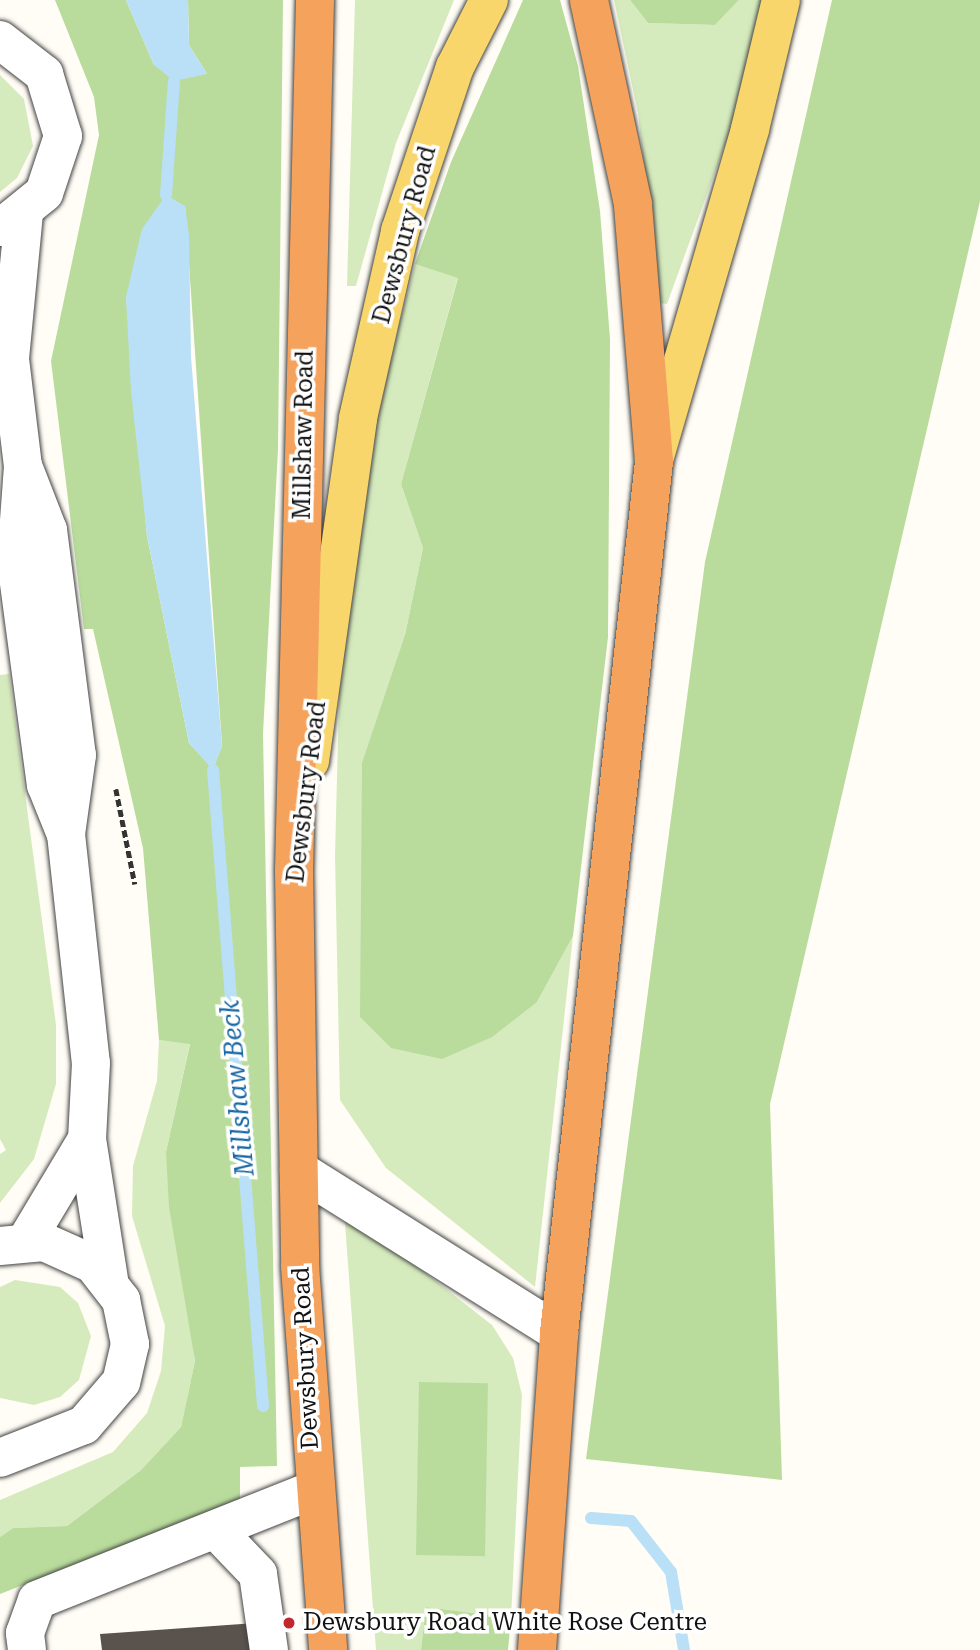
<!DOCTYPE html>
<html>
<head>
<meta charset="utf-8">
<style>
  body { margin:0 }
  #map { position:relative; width:980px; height:1650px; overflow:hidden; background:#fffdf5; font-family:"Roboto Serif",serif }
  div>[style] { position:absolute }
  .green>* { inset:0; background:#d5ebbd }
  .forest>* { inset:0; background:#b9dc9c; transform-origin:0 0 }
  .water>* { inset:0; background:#b9e0f7 }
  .stream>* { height:12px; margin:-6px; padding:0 6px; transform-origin:6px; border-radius:6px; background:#b9e0f7 }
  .building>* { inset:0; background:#5a524d }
  .path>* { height:4.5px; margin-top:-2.25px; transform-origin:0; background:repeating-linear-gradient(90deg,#333 0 7px,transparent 0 10.5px) }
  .roads { filter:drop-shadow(0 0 2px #444) drop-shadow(0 0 2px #444) }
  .minor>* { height:38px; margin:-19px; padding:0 19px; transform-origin:19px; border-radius:19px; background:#fff }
  .major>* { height:38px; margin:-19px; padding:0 19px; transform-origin:19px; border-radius:19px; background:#f9d66b }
  .highway>* { height:38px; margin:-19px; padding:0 19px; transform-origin:19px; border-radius:19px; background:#f5a25d }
  .dots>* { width:19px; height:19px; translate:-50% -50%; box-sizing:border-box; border:4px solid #fff; border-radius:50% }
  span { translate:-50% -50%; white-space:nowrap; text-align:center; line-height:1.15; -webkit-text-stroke:7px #fff; paint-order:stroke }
  .street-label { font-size:24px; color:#111 }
  .poi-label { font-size:24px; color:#111 }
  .left { translate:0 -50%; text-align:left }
  .water-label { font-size:26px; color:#1768a6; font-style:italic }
</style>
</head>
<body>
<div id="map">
  <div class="green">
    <i style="clip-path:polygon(355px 0,454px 0,396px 143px,356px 286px,347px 286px)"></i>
    <i style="clip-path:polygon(614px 0,630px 0,648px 23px,715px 25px,739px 0,762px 0,731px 128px,667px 304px,660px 303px,638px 113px)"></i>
    <i style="clip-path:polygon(0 75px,24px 99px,33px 146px,17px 178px,0 192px)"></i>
    <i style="clip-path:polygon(415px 264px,458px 277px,401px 484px,423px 548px,405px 635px,537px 1002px,573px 936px,535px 1287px,386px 1168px,340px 1100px,335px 856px,340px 661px,374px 425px)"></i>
    <i style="clip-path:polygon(9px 674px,56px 1025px,56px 1084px,34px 1159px,0 1203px,0 1154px,6px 1150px,0 1139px,0 675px)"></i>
    <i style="clip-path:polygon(159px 1040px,190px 1043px,166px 1152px,195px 1361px,181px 1427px,141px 1470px,67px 1526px,13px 1528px,0 1537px,0 1500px,113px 1452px,147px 1413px,161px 1371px,165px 1326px,132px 1216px,133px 1166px,157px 1081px)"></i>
    <i style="clip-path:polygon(344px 1209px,492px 1325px,513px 1358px,522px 1395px,511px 1618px,426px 1607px,421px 1650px,376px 1650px)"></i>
    <i style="clip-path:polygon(15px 1280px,60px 1287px,78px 1303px,91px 1336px,79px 1380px,60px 1397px,34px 1405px,0 1398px,0 1287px)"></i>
  </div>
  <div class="forest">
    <i style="clip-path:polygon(evenodd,55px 0,126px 0,154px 65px,207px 74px,189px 45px,188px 0,283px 0,278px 449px,263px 734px,277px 1466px,240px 1467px,240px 1500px,0 1594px,0 1537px,13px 1528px,67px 1526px,141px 1470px,181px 1427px,195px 1361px,169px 1207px,166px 1152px,190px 1044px,159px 1040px,143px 848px,93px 629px,84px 629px,51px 361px,99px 135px,94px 97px,55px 0,185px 206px,222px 746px,213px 769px,189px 743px,147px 536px,126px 297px,185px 206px)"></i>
    <i style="clip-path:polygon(523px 0,560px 0,578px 66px,600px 211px,610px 339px,608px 637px,573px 936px,537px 1002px,492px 1037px,442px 1059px,391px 1048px,360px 1017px,362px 763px,405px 635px,423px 548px,401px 484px,458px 278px,415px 264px,451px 162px)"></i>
    <i style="clip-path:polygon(630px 0,739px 0,715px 25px,648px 23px)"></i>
    <i style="clip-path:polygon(832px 0,980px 0,980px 201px,770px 1104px,782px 1480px,586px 1459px,705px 562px)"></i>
    <i style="left:419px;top:1382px;width:69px;height:173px;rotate:1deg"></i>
    <i style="clip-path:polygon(426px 1607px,511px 1618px,508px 1650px,421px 1650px)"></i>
  </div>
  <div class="water">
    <i style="clip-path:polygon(126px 0,188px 0,189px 45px,207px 74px,174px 81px,154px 65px)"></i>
    <i style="clip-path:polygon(166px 195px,185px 206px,189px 235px,191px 357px,222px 746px,213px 770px,189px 743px,147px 536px,131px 391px,126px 297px,142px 229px)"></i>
  </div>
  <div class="stream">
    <i style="left:166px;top:195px;width:114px;rotate:-86deg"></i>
    <i style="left:213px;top:770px;width:638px;rotate:85.5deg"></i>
    <i style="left:591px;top:1518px;width:40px;rotate:4.3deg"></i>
    <i style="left:631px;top:1521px;width:65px;rotate:51.9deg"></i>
    <i style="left:671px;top:1572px;width:79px;rotate:80.5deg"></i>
  </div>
  <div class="building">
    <i style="clip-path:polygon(256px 1623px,258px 1650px,102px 1650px,100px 1634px)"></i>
  </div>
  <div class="path">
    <i style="left:116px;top:789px;width:97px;rotate:78.7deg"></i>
  </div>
  <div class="roads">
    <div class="minor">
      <i style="left:0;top:40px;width:56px;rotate:37.7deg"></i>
      <i style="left:44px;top:74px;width:65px;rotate:73deg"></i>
      <i style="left:63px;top:136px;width:60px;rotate:108.4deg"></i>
      <i style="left:44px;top:193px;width:54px;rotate:141deg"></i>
      <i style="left:24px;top:213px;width:147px;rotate:95.5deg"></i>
      <i style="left:10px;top:359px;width:108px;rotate:83.1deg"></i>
      <i style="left:23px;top:466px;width:95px;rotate:94.2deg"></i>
      <i style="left:16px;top:561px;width:226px;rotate:82.4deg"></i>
      <i style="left:46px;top:785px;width:51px;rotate:68deg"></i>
      <i style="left:23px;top:466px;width:69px;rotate:68.7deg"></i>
      <i style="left:48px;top:530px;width:227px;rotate:82.7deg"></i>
      <i style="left:77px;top:755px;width:80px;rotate:97.9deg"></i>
      <i style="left:66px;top:834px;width:230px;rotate:83.8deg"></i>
      <i style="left:91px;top:1063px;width:76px;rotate:93deg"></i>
      <i style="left:87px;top:1139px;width:143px;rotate:81.1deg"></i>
      <i style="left:299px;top:1170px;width:307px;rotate:32.1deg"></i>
      <i style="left:26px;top:1241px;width:119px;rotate:-59.1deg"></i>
      <i style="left:0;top:1246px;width:44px;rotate:-5.2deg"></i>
      <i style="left:44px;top:1242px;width:54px;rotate:24.2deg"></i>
      <i style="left:93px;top:1264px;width:46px;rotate:52.1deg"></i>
      <i style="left:121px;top:1300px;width:45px;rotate:78.4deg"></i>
      <i style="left:130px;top:1344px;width:39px;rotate:103deg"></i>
      <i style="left:121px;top:1382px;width:57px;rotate:130.7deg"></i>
      <i style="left:84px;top:1425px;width:90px;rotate:158.6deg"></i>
      <i style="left:216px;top:1530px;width:61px;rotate:46.3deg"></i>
      <i style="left:258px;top:1574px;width:77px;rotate:81.8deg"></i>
      <i style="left:27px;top:1650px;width:17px;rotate:-97deg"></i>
      <i style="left:25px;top:1633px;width:35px;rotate:-70deg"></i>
      <i style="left:37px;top:1600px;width:297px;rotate:-21.7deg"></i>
    </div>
    <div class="major">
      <i style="left:654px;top:460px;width:345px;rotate:-73.8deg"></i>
      <i style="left:750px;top:129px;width:133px;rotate:-76.5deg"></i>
      <i style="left:310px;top:761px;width:346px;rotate:-82deg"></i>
      <i style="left:358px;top:418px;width:192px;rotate:-77.3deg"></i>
      <i style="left:400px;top:231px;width:173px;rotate:-71.5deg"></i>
      <i style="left:455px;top:67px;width:75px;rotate:-63.1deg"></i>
    </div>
    <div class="highway">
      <i style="left:315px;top:0;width:870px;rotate:91.38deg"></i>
      <i style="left:294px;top:870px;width:396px;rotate:89.1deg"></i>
      <i style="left:300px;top:1266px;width:385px;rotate:85.8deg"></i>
      <i style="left:537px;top:1650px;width:318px;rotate:-86deg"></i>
      <i style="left:559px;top:1333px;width:877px;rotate:-83.78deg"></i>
      <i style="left:654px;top:461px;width:258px;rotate:-94.7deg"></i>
      <i style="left:633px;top:204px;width:209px;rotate:-102.2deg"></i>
    </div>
  </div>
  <div class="dots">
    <i style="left:289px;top:1623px;background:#c4262e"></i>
  </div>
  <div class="street-label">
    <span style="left:405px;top:235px;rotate:-75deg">Dewsbury Road</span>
    <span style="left:304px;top:435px;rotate:-89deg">Millshaw Road</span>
    <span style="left:307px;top:792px;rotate:-83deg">Dewsbury Road</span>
    <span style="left:306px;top:1358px;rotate:-93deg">Dewsbury Road</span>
  </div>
  <div class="poi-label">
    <span class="left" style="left:303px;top:1623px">Dewsbury Road White Rose Centre</span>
  </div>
  <div class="water-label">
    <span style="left:238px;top:1088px;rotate:-95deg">Millshaw Beck</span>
  </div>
</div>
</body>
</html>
